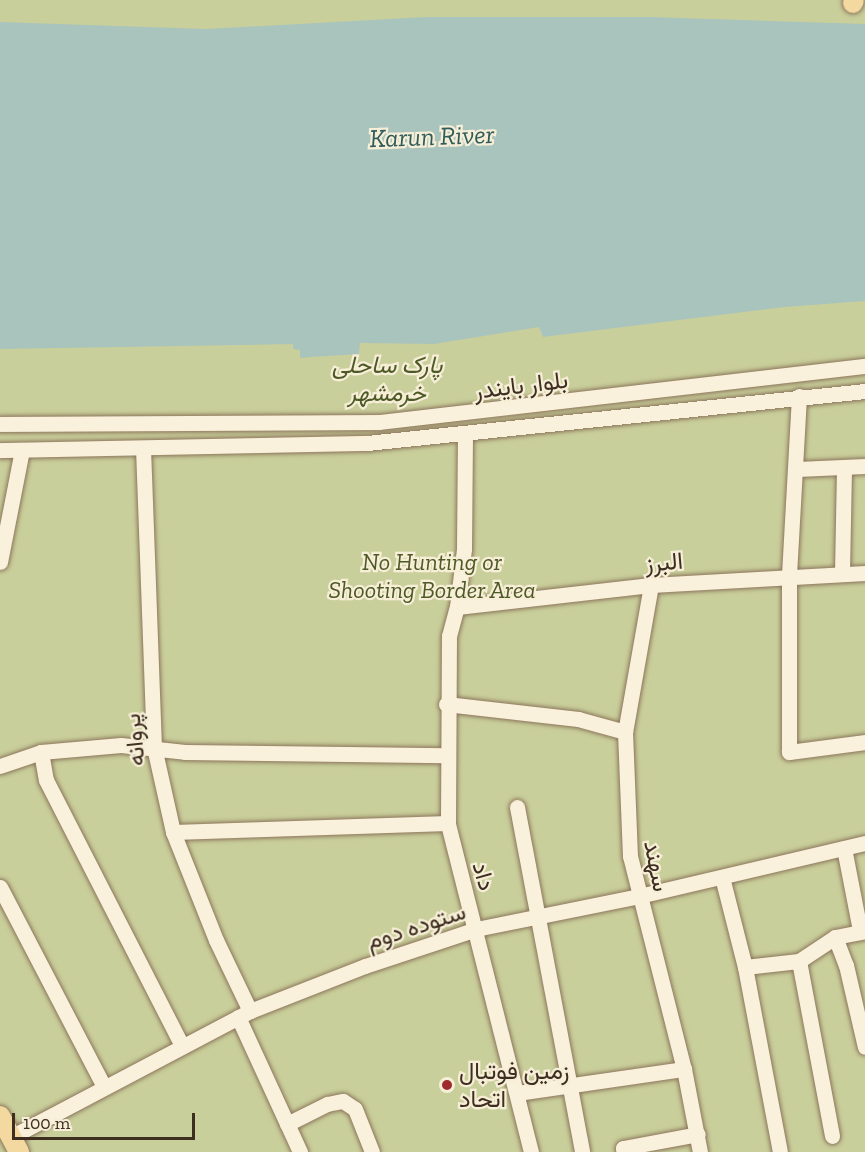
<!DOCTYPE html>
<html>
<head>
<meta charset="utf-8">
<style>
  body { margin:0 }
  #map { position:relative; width:865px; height:1152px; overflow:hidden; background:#f0e4c8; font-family:"Zilla Slab",Vazirmatn,serif }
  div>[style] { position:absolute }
  .green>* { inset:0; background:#c9cf9b; transform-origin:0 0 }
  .water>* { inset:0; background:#a9c4bc }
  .roads { filter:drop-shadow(0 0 2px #8d765c) drop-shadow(0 0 2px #8d765c) }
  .minor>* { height:15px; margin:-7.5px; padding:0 7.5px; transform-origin:7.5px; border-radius:7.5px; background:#faf1dc }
  .major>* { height:20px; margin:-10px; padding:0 10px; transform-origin:10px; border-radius:10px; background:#f3d9a0 }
  .dots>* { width:16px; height:16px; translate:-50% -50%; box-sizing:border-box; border:3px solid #f7eed8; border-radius:50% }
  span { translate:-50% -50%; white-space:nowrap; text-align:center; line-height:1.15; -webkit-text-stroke:4.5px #f7eed8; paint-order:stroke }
  .park-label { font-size:24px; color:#4d5a26; font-style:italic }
  .street-label { font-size:24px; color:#3d2e20 }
  .poi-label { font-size:24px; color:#3d2e20 }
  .left { translate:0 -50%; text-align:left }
  .water-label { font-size:26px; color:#2f5d5a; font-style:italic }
  .scale { position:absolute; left:12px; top:1113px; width:183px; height:27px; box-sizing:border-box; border:3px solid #3d2e20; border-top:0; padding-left:8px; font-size:18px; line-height:21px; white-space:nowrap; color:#3d2e20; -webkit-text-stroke:4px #f7eed8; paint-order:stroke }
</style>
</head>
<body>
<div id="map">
  <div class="green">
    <i style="left:0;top:0;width:865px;height:1152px"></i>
  </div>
  <div class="water">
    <i style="clip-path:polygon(426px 17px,650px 17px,865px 24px,865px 301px,785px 307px,543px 337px,539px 327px,434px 344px,360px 343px,359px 354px,311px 357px,300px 358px,300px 350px,293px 349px,293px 344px,0 349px,0 22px,206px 29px)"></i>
  </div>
  <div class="roads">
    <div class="minor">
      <i style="left:799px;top:396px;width:179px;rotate:93.2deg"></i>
      <i style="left:789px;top:575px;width:177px;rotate:90deg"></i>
      <i style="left:789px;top:752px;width:77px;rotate:-7.5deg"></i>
      <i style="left:0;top:424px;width:379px;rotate:-0.3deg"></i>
      <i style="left:379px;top:422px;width:489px;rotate:-6.6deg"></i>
      <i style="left:143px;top:448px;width:299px;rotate:87.9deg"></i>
      <i style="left:154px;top:747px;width:87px;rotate:77.4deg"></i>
      <i style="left:173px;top:832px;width:116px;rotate:68.3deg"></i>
      <i style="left:216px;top:940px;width:79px;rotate:64.4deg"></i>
      <i style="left:0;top:450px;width:367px;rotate:-1.1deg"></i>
      <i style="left:367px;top:443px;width:501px;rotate:-5.96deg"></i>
      <i style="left:797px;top:469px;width:68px;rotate:-2.5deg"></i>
      <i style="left:0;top:562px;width:114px;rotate:-78.9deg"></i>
      <i style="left:842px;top:573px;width:106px;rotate:-88.9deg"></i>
      <i style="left:651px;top:585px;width:149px;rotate:100deg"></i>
      <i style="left:625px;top:732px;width:124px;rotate:87.7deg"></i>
      <i style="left:630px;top:856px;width:220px;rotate:75.8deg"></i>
      <i style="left:684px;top:1069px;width:85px;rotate:79.1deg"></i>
      <i style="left:457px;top:607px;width:58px;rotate:-83.1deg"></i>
      <i style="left:464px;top:549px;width:116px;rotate:-89.5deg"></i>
      <i style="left:446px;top:704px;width:133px;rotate:6.5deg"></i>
      <i style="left:578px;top:719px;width:49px;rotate:15.5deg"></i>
      <i style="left:41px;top:752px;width:28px;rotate:80deg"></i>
      <i style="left:46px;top:780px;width:299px;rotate:62.9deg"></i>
      <i style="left:0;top:766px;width:43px;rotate:-18.9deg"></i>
      <i style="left:41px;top:752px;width:80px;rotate:-5deg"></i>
      <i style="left:121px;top:745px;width:64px;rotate:6.2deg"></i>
      <i style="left:185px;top:752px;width:262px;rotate:0.7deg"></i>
      <i style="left:517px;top:807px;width:351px;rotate:79.3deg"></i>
      <i style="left:173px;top:832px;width:275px;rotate:-1.9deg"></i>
      <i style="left:844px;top:848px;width:84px;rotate:79deg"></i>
      <i style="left:722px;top:877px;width:93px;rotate:75.7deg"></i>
      <i style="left:745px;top:967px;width:188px;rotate:79.3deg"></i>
      <i style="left:0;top:887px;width:225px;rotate:62.5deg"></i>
      <i style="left:835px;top:937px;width:30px;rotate:69deg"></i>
      <i style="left:846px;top:965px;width:84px;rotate:77deg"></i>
      <i style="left:799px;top:961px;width:178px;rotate:79.3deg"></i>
      <i style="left:745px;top:967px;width:54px;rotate:-6.3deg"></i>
      <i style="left:799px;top:961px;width:43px;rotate:-33.7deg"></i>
      <i style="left:835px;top:937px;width:31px;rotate:-11deg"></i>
      <i style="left:238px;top:1017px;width:149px;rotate:65.3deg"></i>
      <i style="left:517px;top:1093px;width:169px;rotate:-8.2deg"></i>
      <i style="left:287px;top:1124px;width:45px;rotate:-26.6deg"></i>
      <i style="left:327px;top:1104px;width:16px;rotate:-11deg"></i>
      <i style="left:343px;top:1101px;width:14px;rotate:34deg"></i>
      <i style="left:355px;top:1109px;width:46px;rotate:68.4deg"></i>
      <i style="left:11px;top:1137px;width:270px;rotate:-27.8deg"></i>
      <i style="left:250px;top:1011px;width:123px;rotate:-21.4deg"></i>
      <i style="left:365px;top:966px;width:117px;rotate:-18.4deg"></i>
      <i style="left:476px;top:929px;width:166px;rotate:-11.4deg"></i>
      <i style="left:639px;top:896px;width:232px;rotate:-13.2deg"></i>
      <i style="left:531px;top:1152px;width:339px;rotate:-104.2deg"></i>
      <i style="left:448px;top:823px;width:187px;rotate:-89.7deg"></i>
      <i style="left:449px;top:636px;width:30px;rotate:-75deg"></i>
      <i style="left:457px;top:607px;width:195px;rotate:-6.5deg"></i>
      <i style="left:651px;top:585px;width:214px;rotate:-3.2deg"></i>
      <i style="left:624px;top:1152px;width:4px;rotate:-104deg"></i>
      <i style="left:623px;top:1148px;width:76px;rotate:-10.6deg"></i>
    </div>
    <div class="major">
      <i style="left:853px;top:3px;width:3px;rotate:-72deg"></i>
      <i style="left:0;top:1116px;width:41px;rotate:62.2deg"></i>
    </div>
  </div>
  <div class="dots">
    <i style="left:447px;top:1085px;background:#9e2a2b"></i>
  </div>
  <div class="park-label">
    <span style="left:387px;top:379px">پارک ساحلی<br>خرمشهر</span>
    <span style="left:432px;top:576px">No Hunting or<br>Shooting Border Area</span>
  </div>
  <div class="street-label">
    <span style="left:521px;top:385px;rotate:-7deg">بلوار بایندر</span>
    <span style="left:664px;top:562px;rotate:-5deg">البرز</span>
    <span style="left:134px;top:740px;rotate:-96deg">پروانه</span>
    <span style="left:657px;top:866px;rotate:79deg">سهند</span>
    <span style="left:484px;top:876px;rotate:74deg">داد</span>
    <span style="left:416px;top:926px;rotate:-18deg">ستوده دوم</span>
  </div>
  <div class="poi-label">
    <span class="left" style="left:459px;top:1085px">زمین فوتبال<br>اتحاد</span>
  </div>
  <div class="water-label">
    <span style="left:432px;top:137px;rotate:-2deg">Karun River</span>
  </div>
  <div class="scale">100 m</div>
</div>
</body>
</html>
